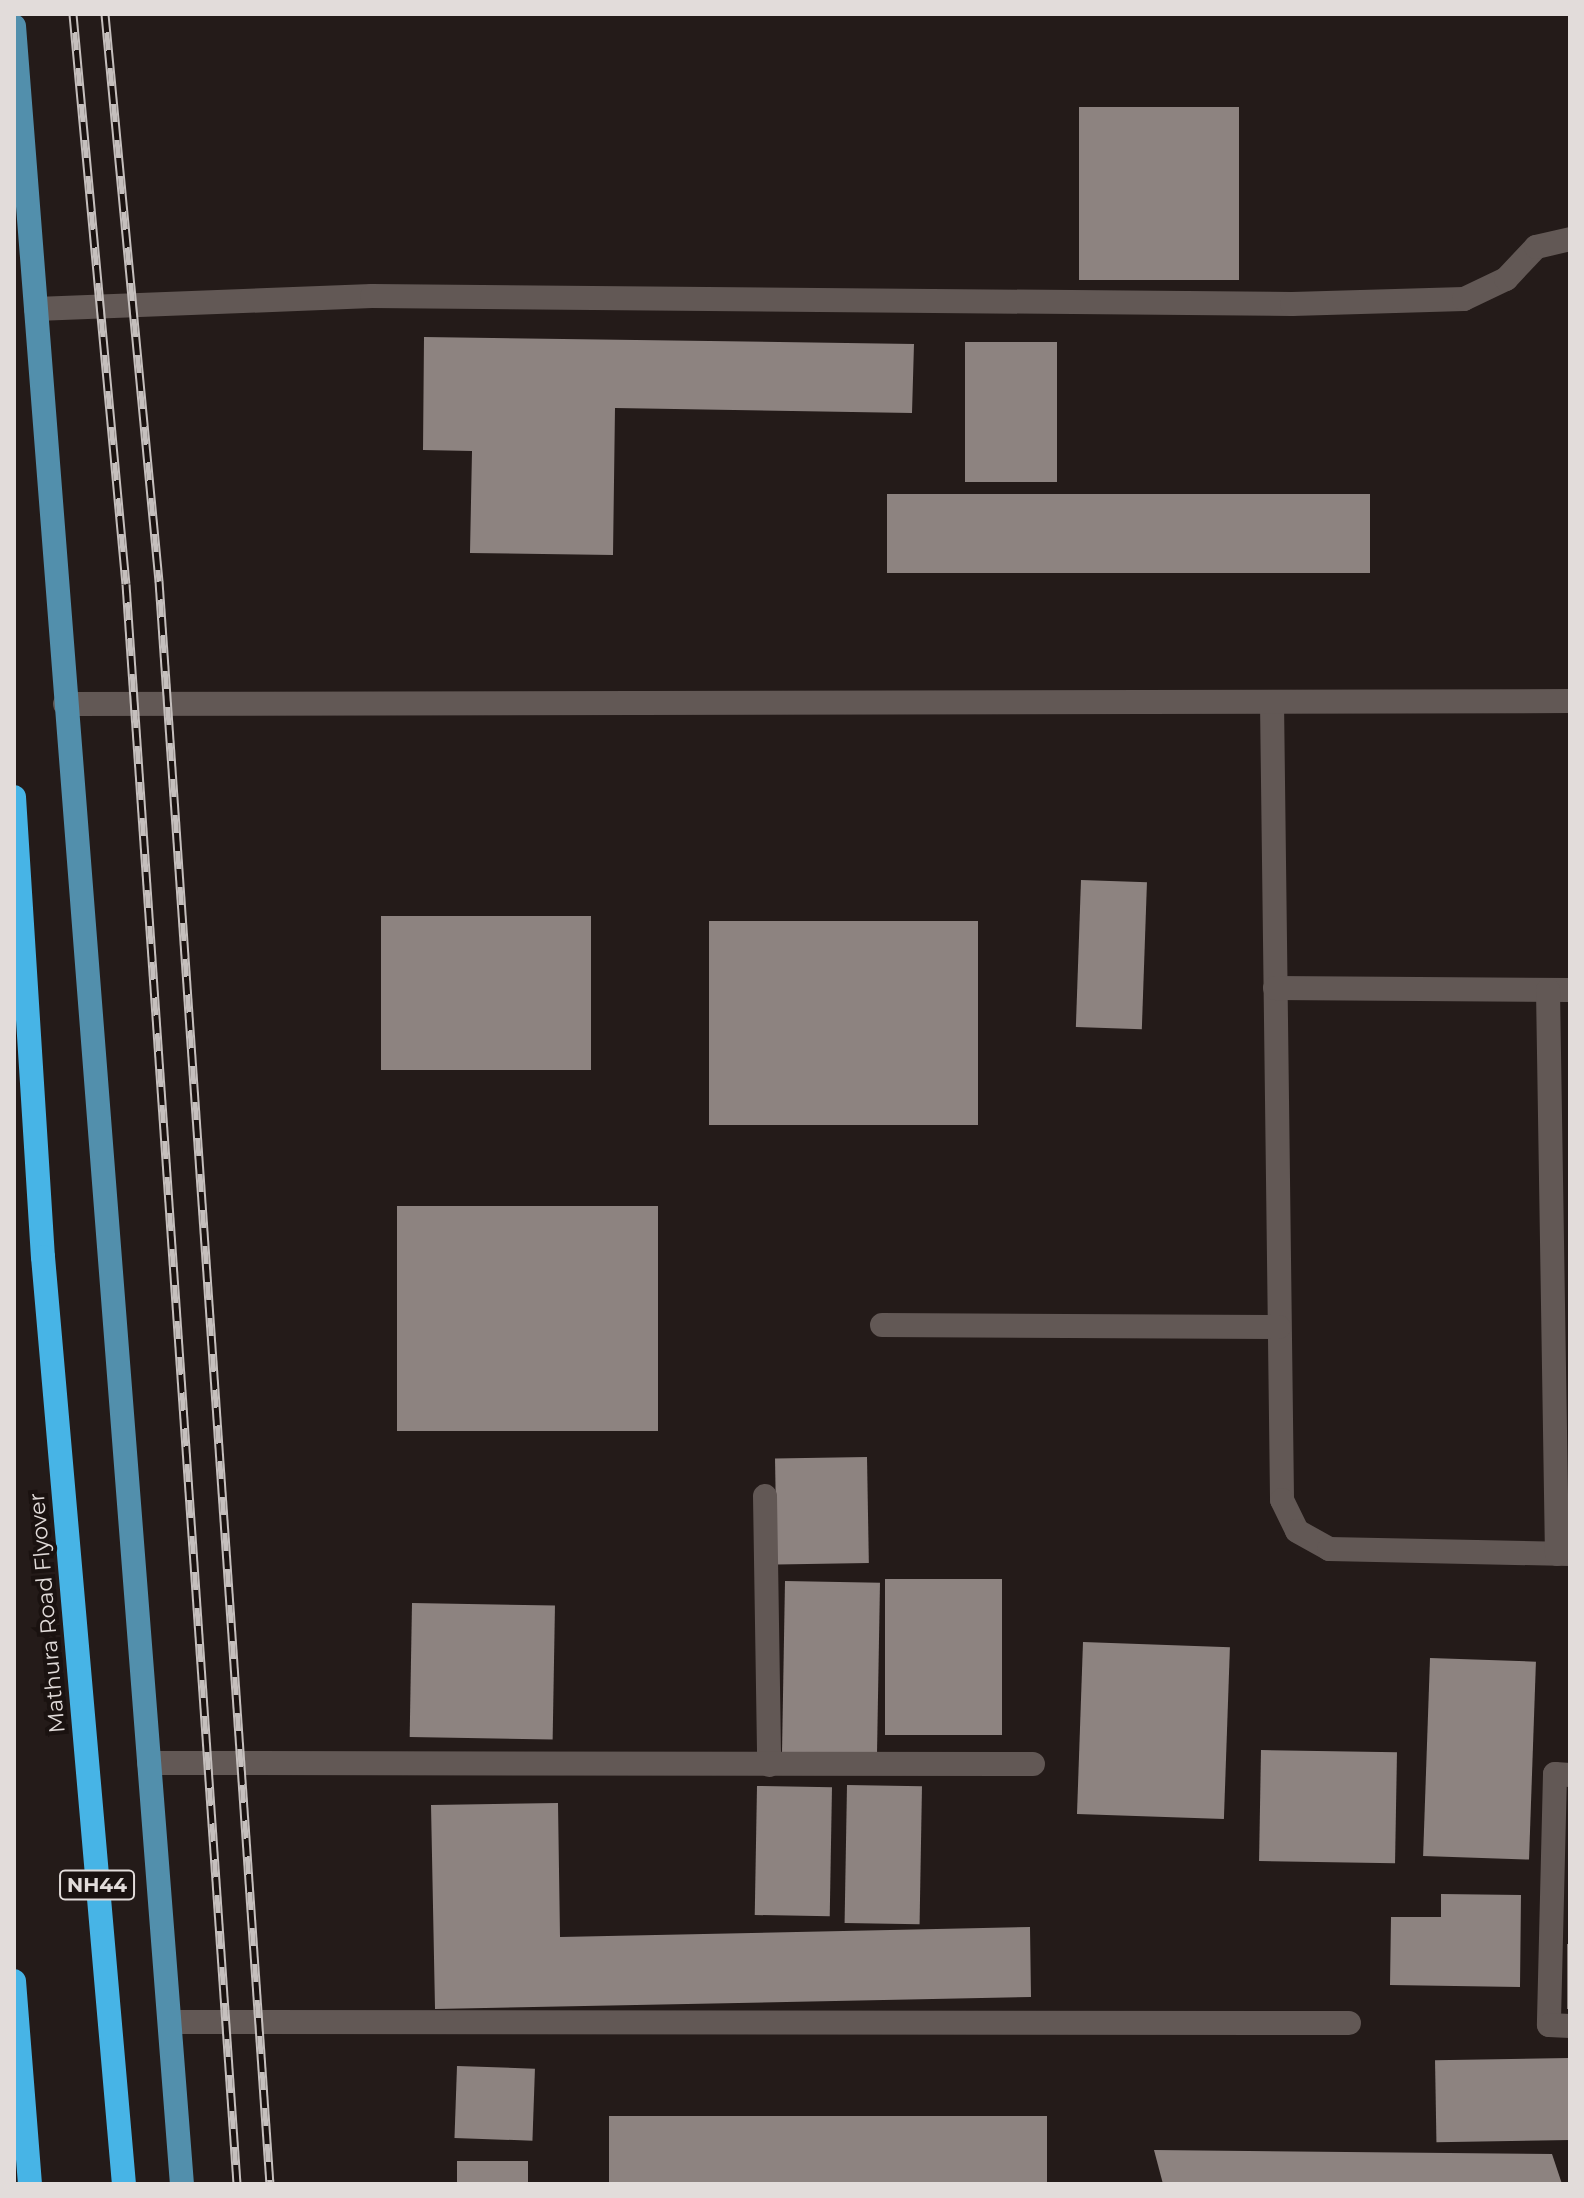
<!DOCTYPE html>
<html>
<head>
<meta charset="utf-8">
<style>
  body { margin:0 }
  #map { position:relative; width:1584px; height:2198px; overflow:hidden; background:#241b19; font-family:Montserrat,sans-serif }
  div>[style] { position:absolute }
  .building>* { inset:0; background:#8d8380; transform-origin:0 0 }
  .minor>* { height:24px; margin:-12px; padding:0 12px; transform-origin:12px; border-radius:12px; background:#625855 }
  .major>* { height:24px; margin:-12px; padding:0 12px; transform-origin:12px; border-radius:12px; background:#528fac }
  .highway>* { height:24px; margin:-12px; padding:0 12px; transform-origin:12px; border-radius:12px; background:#47b4e6 }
  .rail>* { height:9px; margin-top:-4.5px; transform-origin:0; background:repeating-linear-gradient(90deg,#1a1210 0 18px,#c5bfbd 0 36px); box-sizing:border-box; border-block:2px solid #c5bfbd }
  span { translate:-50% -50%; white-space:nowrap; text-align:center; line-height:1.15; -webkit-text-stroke:8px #1a1210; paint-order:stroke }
  .shield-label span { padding:2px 6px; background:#1a1210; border:2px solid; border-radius:6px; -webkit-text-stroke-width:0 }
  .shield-label { font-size:20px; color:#e2dcda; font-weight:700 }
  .street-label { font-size:22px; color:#e2dcda }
  .frame { position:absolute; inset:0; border:16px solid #e2dcda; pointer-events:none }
</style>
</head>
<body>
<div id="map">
  <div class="building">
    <i style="left:1079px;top:107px;width:160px;height:173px"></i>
    <i style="clip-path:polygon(424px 337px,914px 344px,912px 413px,615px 408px,613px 555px,470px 553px,472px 451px,423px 450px)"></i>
    <i style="left:965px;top:342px;width:92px;height:140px"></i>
    <i style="left:887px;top:494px;width:483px;height:79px"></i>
    <i style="left:1081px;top:880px;width:66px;height:147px;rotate:2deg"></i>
    <i style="left:381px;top:916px;width:210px;height:154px"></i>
    <i style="left:709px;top:921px;width:269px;height:204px"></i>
    <i style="left:658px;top:1206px;width:225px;height:261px;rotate:90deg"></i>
    <i style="left:867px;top:1457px;width:106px;height:92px;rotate:89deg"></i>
    <i style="left:885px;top:1579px;width:117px;height:156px"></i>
    <i style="left:785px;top:1581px;width:95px;height:171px;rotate:1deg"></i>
    <i style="left:412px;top:1603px;width:143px;height:134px;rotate:1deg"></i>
    <i style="left:1083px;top:1642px;width:147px;height:172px;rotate:2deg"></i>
    <i style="left:1430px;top:1658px;width:106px;height:198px;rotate:2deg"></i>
    <i style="left:1261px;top:1750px;width:136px;height:111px;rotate:1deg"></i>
    <i style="left:847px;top:1785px;width:75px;height:138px;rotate:1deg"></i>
    <i style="left:757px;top:1786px;width:75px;height:129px;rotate:1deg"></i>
    <i style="clip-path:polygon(558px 1803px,560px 1937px,1030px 1927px,1031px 1997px,435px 2009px,431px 1805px)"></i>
    <i style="clip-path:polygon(1441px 1894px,1521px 1895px,1520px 1987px,1390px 1985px,1391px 1917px,1441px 1917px)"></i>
    <i style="left:1567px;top:1944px;width:3px;height:65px"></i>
    <i style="left:1569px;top:2058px;width:82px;height:134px;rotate:89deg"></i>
    <i style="left:457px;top:2066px;width:78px;height:72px;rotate:2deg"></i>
    <i style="left:1047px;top:2116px;width:68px;height:438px;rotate:90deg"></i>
    <i style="clip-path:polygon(1154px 2150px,1552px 2154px,1562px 2184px,1163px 2184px)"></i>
    <i style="left:457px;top:2161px;width:71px;height:23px"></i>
  </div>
  <div class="minor">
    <i style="left:36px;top:309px;width:336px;rotate:-2.2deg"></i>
    <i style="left:372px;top:296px;width:920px;rotate:0.5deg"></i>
    <i style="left:1292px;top:304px;width:172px;rotate:-1.7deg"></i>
    <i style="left:1464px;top:299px;width:47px;rotate:-25.5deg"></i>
    <i style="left:1506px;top:279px;width:44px;rotate:-46.8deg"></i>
    <i style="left:1536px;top:247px;width:35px;rotate:-13deg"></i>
    <i style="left:1272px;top:702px;width:798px;rotate:89.28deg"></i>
    <i style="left:1282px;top:1500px;width:34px;rotate:64deg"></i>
    <i style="left:1297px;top:1531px;width:37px;rotate:29deg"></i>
    <i style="left:1329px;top:1549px;width:241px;rotate:1.2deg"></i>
    <i style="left:65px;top:704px;width:1505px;rotate:-0.11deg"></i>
    <i style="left:1275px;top:988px;width:295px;rotate:0.4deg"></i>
    <i style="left:1548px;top:990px;width:564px;rotate:89.09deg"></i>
    <i style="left:882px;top:1325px;width:397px;rotate:0.3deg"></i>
    <i style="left:765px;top:1496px;width:269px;rotate:89.1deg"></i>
    <i style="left:149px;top:1763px;width:884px;rotate:0.06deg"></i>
    <i style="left:1570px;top:1775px;width:15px;rotate:-176deg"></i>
    <i style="left:1555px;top:1774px;width:251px;rotate:91.4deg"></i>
    <i style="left:1549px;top:2025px;width:21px;rotate:3deg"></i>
    <i style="left:170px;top:2022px;width:1179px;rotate:0.05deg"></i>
  </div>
  <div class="major">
    <i style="left:14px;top:26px;width:2165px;rotate:85.55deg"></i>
  </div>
  <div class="highway">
    <i style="left:14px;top:797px;width:461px;rotate:86.4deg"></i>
    <i style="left:43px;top:1257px;width:931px;rotate:85.01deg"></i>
    <i style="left:14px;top:1981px;width:204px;rotate:85.5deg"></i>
  </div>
  <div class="rail">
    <i style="left:73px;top:14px;width:572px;rotate:84.69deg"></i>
    <i style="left:126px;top:584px;width:1604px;rotate:86.03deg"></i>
    <i style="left:105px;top:14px;width:570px;rotate:84.56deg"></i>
    <i style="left:159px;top:581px;width:1607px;rotate:86.04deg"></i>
  </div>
  <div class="shield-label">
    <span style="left:97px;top:1885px">NH44</span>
  </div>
  <div class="street-label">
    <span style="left:47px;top:1613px;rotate:-95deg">Mathura Road Flyover</span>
  </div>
  <div class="frame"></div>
</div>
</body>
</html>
